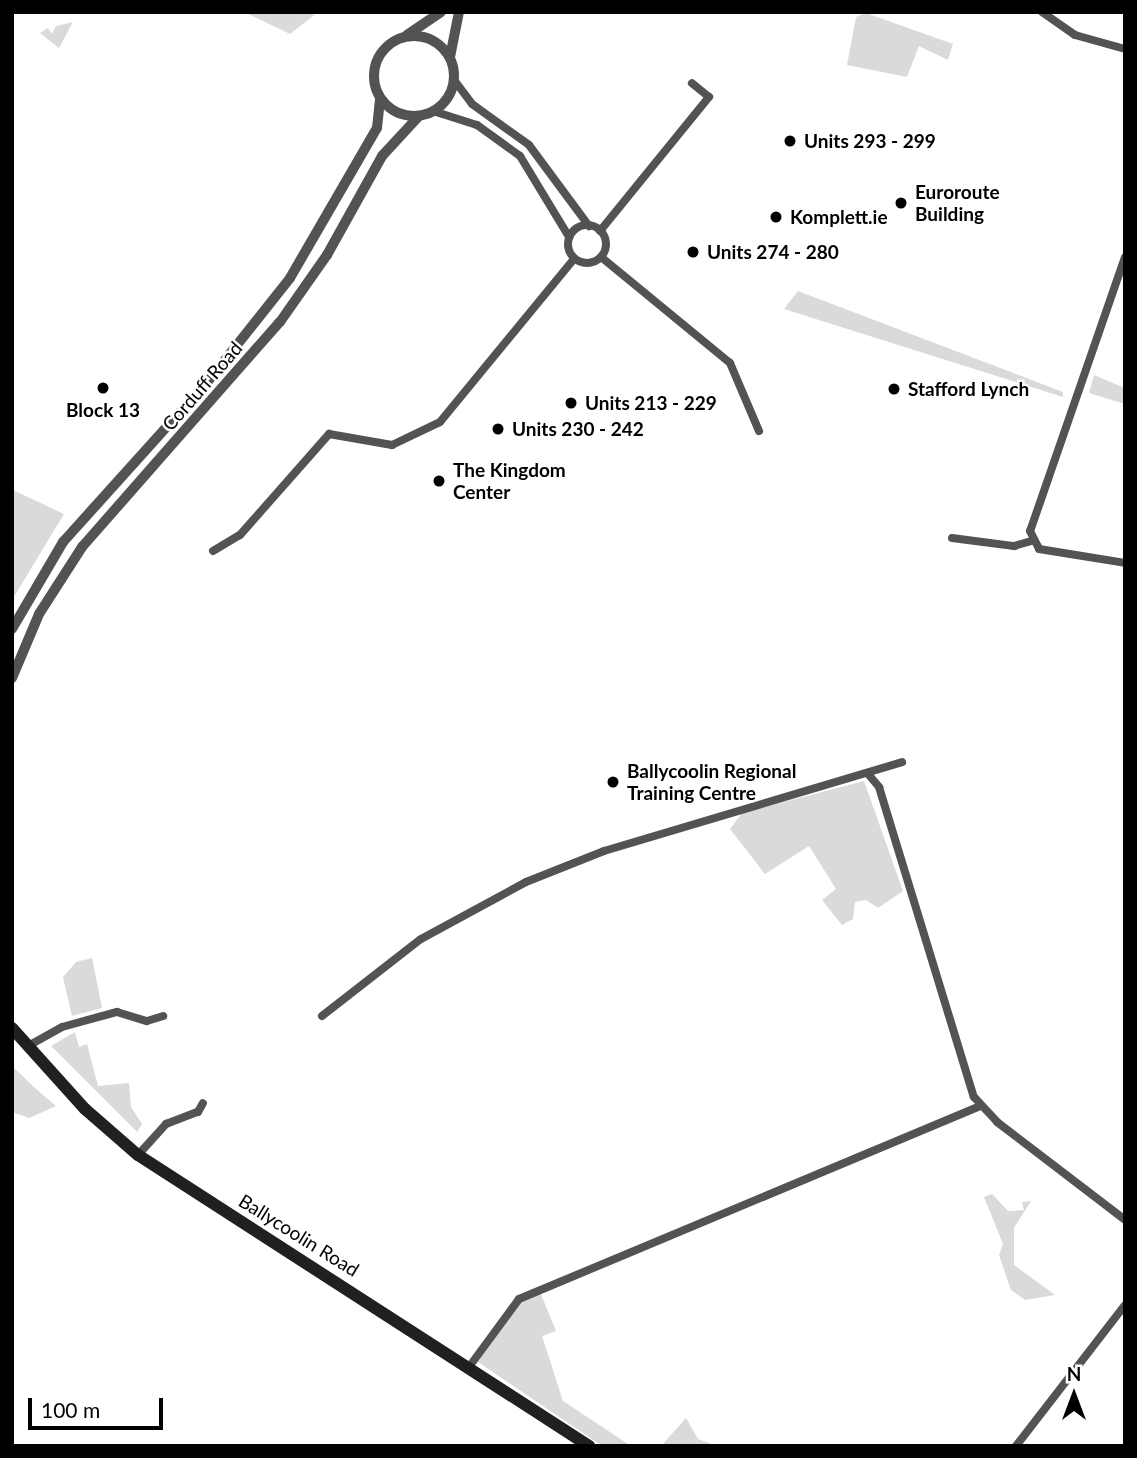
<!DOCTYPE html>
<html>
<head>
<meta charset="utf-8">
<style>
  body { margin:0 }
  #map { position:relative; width:1137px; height:1458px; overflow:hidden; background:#fff; font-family:Lato,sans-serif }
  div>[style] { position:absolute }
  .green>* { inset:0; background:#dadada }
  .minor>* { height:8px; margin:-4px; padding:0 4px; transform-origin:4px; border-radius:4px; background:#535353 }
  .minor>.ring { margin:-4px; padding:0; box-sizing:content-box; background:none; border:8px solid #535353; border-radius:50% }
  .tertiary>* { height:10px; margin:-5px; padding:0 5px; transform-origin:5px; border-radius:5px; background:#535353 }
  .tertiary>.ring { margin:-5px; padding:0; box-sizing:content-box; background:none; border:10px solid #535353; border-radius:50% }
  .secondary>* { height:12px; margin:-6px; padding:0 6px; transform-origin:6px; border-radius:6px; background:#202020 }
  .dots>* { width:19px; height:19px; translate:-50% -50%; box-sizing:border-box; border:4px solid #fff; border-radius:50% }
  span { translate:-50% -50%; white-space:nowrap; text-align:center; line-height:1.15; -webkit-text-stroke:5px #fff; paint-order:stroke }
  .poi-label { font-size:19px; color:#000; font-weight:700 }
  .left { translate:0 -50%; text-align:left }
  .street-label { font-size:19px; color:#000 }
  .frame { position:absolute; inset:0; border:14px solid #000; pointer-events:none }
  .north { position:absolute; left:1039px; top:1360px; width:70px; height:70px; -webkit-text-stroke:5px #fff; paint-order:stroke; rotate:0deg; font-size:19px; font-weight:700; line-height:28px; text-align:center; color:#000 }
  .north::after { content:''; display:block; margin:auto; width:24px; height:32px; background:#000; clip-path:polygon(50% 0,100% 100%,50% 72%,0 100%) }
  .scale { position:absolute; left:28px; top:1398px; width:135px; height:32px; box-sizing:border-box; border:4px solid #000; border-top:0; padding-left:9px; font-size:21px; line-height:24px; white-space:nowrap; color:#000; -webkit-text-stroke:5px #fff; paint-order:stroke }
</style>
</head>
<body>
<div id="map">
  <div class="green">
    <i style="clip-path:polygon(244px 12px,318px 12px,290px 34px)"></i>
    <i style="clip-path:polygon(866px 13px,953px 44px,948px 60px,919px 46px,907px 77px,847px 65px,856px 17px)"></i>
    <i style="clip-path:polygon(73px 22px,59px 48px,40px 33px,48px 28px,52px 34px,56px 26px)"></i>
    <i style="clip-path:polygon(798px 291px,1063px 392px,1063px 397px,784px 309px)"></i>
    <i style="clip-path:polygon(1094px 375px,1125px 388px,1125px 404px,1089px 393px)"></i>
    <i style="clip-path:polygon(15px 491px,64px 514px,12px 600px,12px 494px)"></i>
    <i style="clip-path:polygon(864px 781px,903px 891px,878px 908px,866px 900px,855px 902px,853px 919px,842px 925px,822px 900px,836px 889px,809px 846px,765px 874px,730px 829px,742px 813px)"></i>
    <i style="clip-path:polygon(92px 958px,102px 1008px,72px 1016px,63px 977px,76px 962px)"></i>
    <i style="clip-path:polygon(75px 1032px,79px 1047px,87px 1044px,98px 1086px,129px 1083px,131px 1107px,142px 1124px,137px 1132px,51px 1046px)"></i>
    <i style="clip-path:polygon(12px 1066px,35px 1088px,56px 1106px,29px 1118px,12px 1112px)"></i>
    <i style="clip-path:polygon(992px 1194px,1008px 1211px,1024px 1210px,1022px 1202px,1031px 1201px,1014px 1228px,1014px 1265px,1055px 1295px,1025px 1300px,1011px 1290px,999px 1255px,1003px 1244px,984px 1197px)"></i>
    <i style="clip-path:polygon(540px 1292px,556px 1331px,542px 1336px,563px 1401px,631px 1446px,602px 1446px,478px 1362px,520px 1301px)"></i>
    <i style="clip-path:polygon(686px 1418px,698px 1439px,717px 1446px,661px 1446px)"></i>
  </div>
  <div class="minor">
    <i style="left:1042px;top:12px;width:40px;rotate:34.9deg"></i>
    <i style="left:1075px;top:35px;width:52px;rotate:15.6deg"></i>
    <i style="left:454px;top:80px;width:30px;rotate:53deg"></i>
    <i style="left:472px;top:104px;width:70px;rotate:35.7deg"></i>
    <i style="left:529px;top:145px;width:101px;rotate:53.5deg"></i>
    <i style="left:433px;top:111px;width:46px;rotate:17.7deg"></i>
    <i style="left:477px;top:125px;width:53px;rotate:35.8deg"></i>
    <i style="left:520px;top:156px;width:95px;rotate:58.8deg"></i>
    <i class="ring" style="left:568px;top:225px;width:30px;height:30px"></i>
    <i style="left:600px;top:231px;width:173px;rotate:-50.9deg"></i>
    <i style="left:709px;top:97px;width:22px;rotate:-141deg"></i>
    <i style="left:601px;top:257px;width:167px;rotate:39.4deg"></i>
    <i style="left:730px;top:363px;width:74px;rotate:66.9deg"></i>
    <i style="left:1125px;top:257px;width:290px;rotate:109.1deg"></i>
    <i style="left:1030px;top:531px;width:20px;rotate:63deg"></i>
    <i style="left:1039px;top:549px;width:87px;rotate:9.2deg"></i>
    <i style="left:952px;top:538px;width:63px;rotate:7.4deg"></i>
    <i style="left:1014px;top:546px;width:19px;rotate:-16deg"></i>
    <i style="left:213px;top:551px;width:31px;rotate:-31deg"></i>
    <i style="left:240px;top:535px;width:135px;rotate:-48.6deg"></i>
    <i style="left:329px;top:434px;width:64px;rotate:9.9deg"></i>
    <i style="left:392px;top:445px;width:53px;rotate:-25.6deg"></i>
    <i style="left:440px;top:422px;width:211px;rotate:-50.6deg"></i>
    <i style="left:869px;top:775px;width:16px;rotate:50deg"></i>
    <i style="left:879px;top:787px;width:324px;rotate:73deg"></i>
    <i style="left:974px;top:1097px;width:34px;rotate:47deg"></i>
    <i style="left:997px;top:1122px;width:161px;rotate:37.4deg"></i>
    <i style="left:322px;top:1016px;width:125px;rotate:-37.9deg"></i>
    <i style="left:421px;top:939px;width:119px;rotate:-28.5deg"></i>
    <i style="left:526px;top:882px;width:84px;rotate:-21.7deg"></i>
    <i style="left:604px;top:851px;width:311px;rotate:-16.6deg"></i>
    <i style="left:28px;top:1046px;width:39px;rotate:-29deg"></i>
    <i style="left:62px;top:1027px;width:57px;rotate:-15.3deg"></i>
    <i style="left:117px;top:1012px;width:31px;rotate:17deg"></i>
    <i style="left:147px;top:1021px;width:17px;rotate:-17deg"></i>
    <i style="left:138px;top:1155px;width:42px;rotate:-47.9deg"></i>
    <i style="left:166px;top:1124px;width:34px;rotate:-21deg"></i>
    <i style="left:198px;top:1112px;width:10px;rotate:-61deg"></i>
    <i style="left:469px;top:1367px;width:84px;rotate:-53.7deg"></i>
    <i style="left:519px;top:1299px;width:500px;rotate:-22.7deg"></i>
    <i style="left:1016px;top:1446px;width:178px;rotate:-52.3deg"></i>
  </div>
  <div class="tertiary">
    <i style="left:407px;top:35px;width:41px;rotate:-34.1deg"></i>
    <i class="ring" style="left:374px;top:36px;width:70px;height:70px"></i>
    <i style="left:450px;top:57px;width:46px;rotate:-78.7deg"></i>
    <i style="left:12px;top:629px;width:101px;rotate:-59.6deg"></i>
    <i style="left:63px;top:542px;width:218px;rotate:-48deg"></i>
    <i style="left:209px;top:380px;width:130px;rotate:-51.5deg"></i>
    <i style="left:290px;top:278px;width:173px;rotate:-59.9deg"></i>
    <i style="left:377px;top:128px;width:30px;rotate:-84deg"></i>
    <i style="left:12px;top:678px;width:69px;rotate:-67.1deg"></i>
    <i style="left:39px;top:614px;width:80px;rotate:-57.3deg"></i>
    <i style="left:82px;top:547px;width:300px;rotate:-48.7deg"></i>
    <i style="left:280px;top:322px;width:82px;rotate:-55deg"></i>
    <i style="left:327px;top:255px;width:113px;rotate:-60.9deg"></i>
    <i style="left:382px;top:156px;width:54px;rotate:-47.2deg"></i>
  </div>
  <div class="secondary">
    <i style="left:12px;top:1028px;width:109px;rotate:48deg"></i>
    <i style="left:85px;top:1109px;width:70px;rotate:41deg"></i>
    <i style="left:138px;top:1155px;width:537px;rotate:32.83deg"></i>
  </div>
  <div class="dots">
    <i style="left:790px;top:141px;background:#000"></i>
    <i style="left:901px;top:203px;background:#000"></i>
    <i style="left:776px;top:217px;background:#000"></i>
    <i style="left:693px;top:252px;background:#000"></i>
    <i style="left:103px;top:388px;background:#000"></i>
    <i style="left:894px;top:389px;background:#000"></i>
    <i style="left:571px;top:403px;background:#000"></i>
    <i style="left:498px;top:429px;background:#000"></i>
    <i style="left:439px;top:481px;background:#000"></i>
    <i style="left:613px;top:782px;background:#000"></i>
  </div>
  <div class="poi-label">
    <span class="left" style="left:804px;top:141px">Units 293 - 299</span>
    <span class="left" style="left:915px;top:203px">Euroroute<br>Building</span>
    <span class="left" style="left:790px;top:217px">Komplett.ie</span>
    <span class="left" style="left:707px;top:252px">Units 274 - 280</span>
    <span class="left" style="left:908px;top:389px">Stafford Lynch</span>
    <span class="left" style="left:585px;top:403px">Units 213 - 229</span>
    <span style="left:103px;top:410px">Block 13</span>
    <span class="left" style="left:512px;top:429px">Units 230 - 242</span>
    <span class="left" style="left:453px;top:481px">The Kingdom<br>Center</span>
    <span class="left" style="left:627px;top:782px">Ballycoolin Regional<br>Training Centre</span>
  </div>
  <div class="street-label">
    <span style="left:202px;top:386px;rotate:-49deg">Corduff Road</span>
    <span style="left:299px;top:1235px;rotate:32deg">Ballycoolin Road</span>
  </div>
  <div class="frame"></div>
  <div class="north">N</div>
  <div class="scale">100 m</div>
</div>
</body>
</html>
